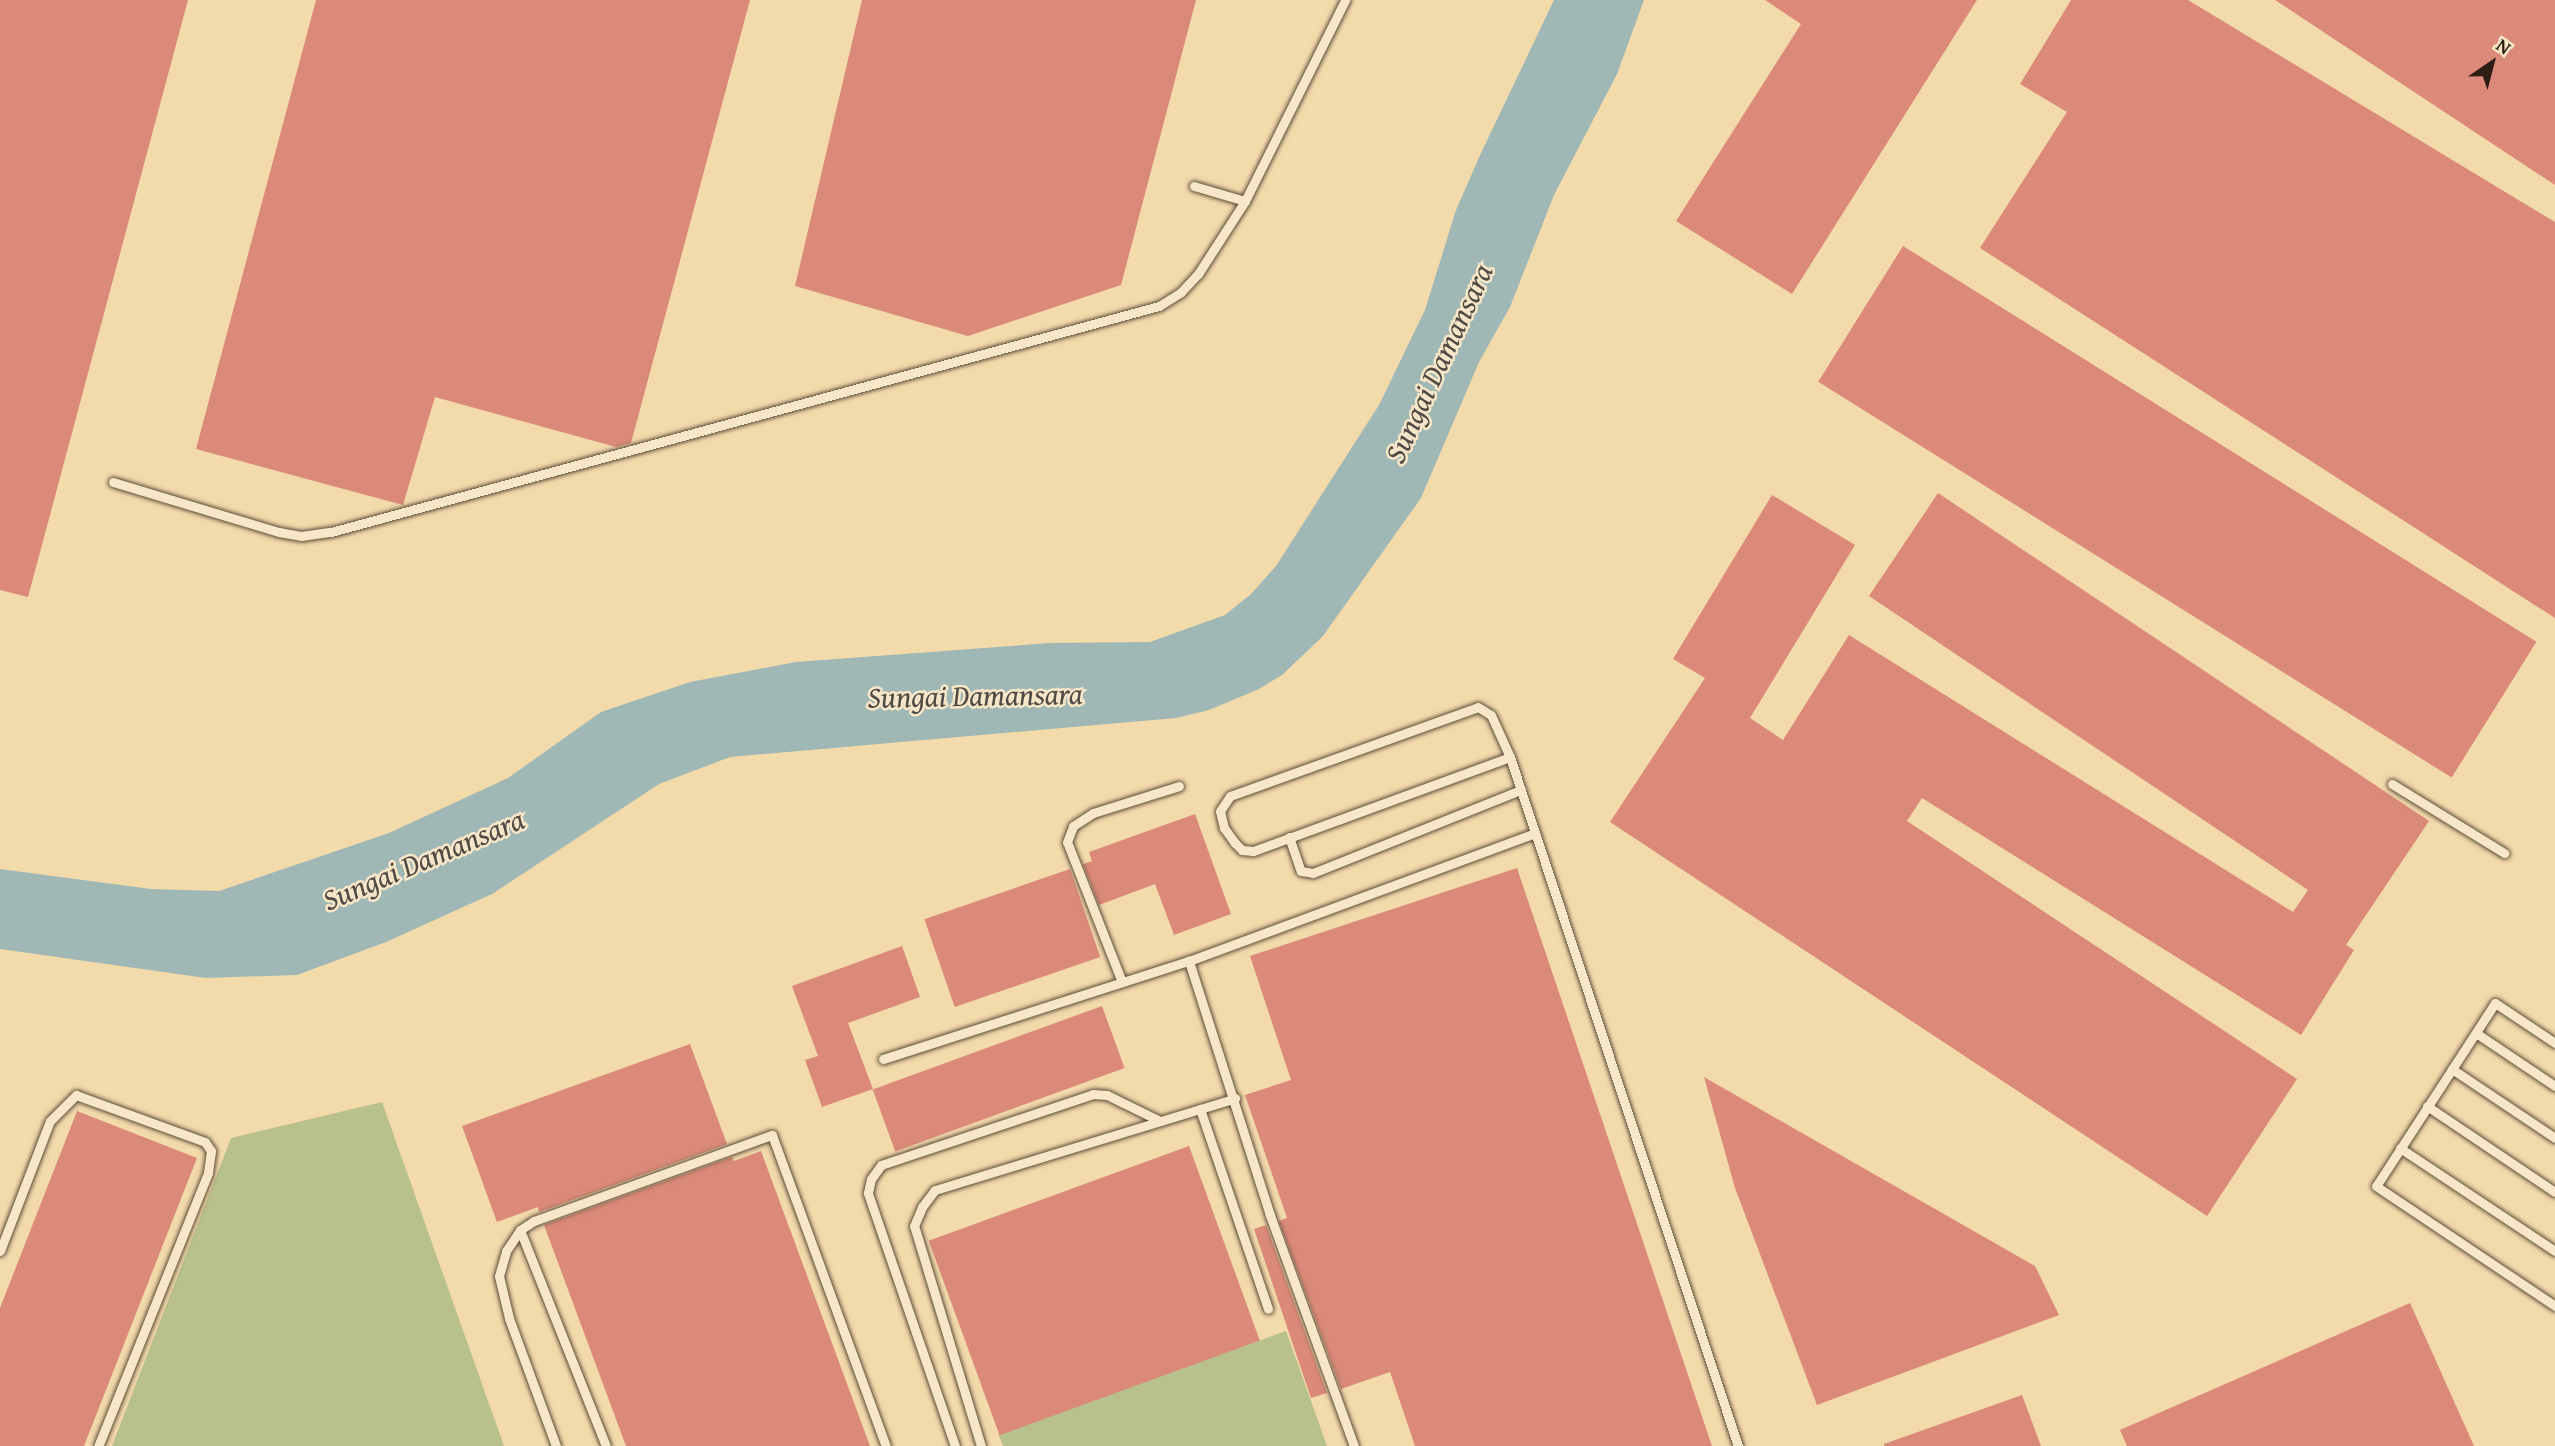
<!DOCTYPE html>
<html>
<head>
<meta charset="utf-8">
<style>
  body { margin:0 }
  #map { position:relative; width:2555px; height:1446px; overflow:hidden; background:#f2daab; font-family:"Gentium Book Plus",serif }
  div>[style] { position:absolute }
  .green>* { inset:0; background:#b8c08b }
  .water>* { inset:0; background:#a0b8b5 }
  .building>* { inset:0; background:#db8a79; transform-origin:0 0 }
  .roads { filter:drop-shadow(0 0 2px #5e4c3a) drop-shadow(0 0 2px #5e4c3a) }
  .service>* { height:9px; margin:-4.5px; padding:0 4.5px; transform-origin:4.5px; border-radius:4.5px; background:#f7e7c8 }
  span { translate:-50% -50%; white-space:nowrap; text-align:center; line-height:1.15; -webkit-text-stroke:5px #f7e7c8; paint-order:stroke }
  .water-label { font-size:30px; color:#504c45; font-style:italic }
  .north { position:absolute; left:2457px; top:28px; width:70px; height:70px; -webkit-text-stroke:5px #f7e7c8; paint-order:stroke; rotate:35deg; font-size:19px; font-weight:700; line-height:28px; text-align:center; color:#2d1d15 }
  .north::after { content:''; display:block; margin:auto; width:24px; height:32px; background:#2d1d15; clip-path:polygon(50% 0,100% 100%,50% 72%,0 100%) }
</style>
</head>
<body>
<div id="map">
  <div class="green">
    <i style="clip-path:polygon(382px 1102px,504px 1446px,112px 1446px,231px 1138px)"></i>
    <i style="clip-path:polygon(1286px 1331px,1327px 1446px,1003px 1446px,998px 1433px)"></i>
  </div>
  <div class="water">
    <i style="clip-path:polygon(1554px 0,1644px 0,1617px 74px,1554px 195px,1510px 307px,1479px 362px,1421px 498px,1323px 636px,1282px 675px,1259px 689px,1209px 710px,1176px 718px,730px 757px,659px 784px,492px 894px,386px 942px,297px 975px,206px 978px,0 949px,0 869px,151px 889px,219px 891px,389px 833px,508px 778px,601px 712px,690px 682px,796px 662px,1051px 643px,1150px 642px,1225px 615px,1251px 594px,1276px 566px,1379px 405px,1425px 310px,1456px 210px,1481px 153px)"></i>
  </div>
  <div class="building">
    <i style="clip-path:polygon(0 0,188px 0,28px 597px,0 590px)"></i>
    <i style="clip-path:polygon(316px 0,750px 0,631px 443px,616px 447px,435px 397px,403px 505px,196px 449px)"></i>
    <i style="clip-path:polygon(862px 0,1196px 0,1121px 285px,968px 336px,795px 286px)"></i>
    <i style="clip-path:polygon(1765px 0,1977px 0,1792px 294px,1676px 221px,1801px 24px)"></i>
    <i style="clip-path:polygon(2071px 0,2188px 0,2555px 222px,2555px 618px,1980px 248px,2067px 112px,2020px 84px)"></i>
    <i style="clip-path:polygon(2275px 0,2555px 0,2555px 185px)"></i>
    <i style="left:1903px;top:246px;width:747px;height:160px;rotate:32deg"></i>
    <i style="clip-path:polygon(1938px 493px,2429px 821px,2346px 945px,2354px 950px,2301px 1035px,1922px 798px,1907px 821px,2297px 1079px,2207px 1216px,1610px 822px,1705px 678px,1673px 659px,1772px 495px,1855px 545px,1750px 718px,1783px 740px,1849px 635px,2293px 912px,2308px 890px,1869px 596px)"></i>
    <i style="clip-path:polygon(1195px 814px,1231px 914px,1174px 935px,1155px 884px,1099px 905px,1083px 864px,1092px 861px,1089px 852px)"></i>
    <i style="clip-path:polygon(1517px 868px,1712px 1446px,1415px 1446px,1390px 1372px,1341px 1389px,1279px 1221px,1287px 1218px,1245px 1095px,1291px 1080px,1250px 956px)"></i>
    <i style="left:1070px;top:869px;width:93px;height:154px;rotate:71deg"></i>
    <i style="clip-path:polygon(902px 946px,920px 997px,848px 1023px,873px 1089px,822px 1107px,805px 1060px,818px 1056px,792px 986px)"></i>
    <i style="left:1102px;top:1006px;width:66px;height:244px;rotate:70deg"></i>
    <i style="clip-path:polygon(690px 1044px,727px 1144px,539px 1212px,538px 1207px,497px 1222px,462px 1126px)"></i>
    <i style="clip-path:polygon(1704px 1077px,2035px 1266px,2059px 1315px,1817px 1405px,1735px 1188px)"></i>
    <i style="clip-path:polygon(77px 1111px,197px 1158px,84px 1446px,0 1446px,0 1308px)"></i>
    <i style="left:1189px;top:1146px;width:207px;height:277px;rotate:70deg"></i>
    <i style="clip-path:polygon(761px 1151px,870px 1446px,626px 1446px,544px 1225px,732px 1157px,734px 1161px)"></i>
    <i style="clip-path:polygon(1266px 1225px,1327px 1393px,1311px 1398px,1254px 1229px)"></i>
    <i style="clip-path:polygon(2410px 1303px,2474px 1446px,2127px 1446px,2120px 1430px)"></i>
    <i style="clip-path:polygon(2022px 1395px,2041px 1446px,1884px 1446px,1884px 1444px)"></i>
  </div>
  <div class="roads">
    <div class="service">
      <i style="left:1194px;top:186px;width:53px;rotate:16.4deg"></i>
      <i style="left:113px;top:482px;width:173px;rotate:16.8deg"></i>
      <i style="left:279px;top:532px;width:22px;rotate:10deg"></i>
      <i style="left:301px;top:536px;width:30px;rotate:-8deg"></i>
      <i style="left:331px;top:532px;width:858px;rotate:-15.27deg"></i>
      <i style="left:1159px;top:306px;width:26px;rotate:-32deg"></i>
      <i style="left:1181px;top:292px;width:25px;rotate:-47deg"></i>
      <i style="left:1198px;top:274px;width:87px;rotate:-57.2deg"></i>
      <i style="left:1245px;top:201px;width:225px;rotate:-63.5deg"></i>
      <i style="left:1510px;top:757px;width:274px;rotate:159.9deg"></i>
      <i style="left:1253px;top:851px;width:11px;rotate:-175deg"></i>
      <i style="left:1242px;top:850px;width:10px;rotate:-135deg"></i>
      <i style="left:1235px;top:843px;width:19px;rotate:-126deg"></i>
      <i style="left:1224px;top:828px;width:17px;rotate:-103deg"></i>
      <i style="left:1220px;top:811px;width:18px;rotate:-56deg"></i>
      <i style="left:1230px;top:796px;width:263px;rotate:-19.7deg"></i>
      <i style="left:1478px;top:707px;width:15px;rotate:32deg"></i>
      <i style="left:1491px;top:715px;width:46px;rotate:65.7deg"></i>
      <i style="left:1510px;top:757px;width:726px;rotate:71.69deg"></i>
      <i style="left:2392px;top:784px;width:132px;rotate:31.6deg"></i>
      <i style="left:1289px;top:837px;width:36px;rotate:71deg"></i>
      <i style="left:1301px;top:871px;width:12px;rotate:9deg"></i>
      <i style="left:1313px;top:873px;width:224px;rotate:-21.8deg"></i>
      <i style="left:1122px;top:982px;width:150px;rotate:-111.4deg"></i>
      <i style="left:1067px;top:842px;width:17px;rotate:-69deg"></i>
      <i style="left:1073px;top:826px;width:24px;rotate:-33deg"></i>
      <i style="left:1093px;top:813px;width:90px;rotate:-17.4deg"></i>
      <i style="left:2476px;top:1033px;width:95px;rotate:33.9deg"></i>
      <i style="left:2555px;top:1043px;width:72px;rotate:-146.3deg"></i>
      <i style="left:2495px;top:1003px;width:218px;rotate:123deg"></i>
      <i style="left:2376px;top:1186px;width:216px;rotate:33.8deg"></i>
      <i style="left:883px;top:1059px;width:321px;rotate:-17.8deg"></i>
      <i style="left:2452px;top:1069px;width:124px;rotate:33.8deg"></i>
      <i style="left:2427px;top:1106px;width:154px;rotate:33.9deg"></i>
      <i style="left:1200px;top:1109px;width:211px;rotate:71.2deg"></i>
      <i style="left:2400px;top:1148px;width:186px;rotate:33.6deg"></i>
      <i style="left:520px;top:1230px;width:232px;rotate:68.3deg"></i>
      <i style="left:0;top:1251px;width:139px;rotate:-69deg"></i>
      <i style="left:50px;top:1121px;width:37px;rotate:-45deg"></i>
      <i style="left:76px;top:1095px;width:137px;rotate:20deg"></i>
      <i style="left:205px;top:1142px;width:11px;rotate:56deg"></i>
      <i style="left:211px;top:1151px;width:22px;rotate:98deg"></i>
      <i style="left:208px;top:1173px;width:294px;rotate:111.9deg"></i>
      <i style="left:556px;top:1446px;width:136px;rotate:-110.2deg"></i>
      <i style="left:509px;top:1318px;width:43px;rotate:-103.4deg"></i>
      <i style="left:499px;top:1276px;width:26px;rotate:-74deg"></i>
      <i style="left:506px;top:1251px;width:25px;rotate:-56deg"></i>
      <i style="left:520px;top:1230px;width:17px;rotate:-33deg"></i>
      <i style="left:534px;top:1221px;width:253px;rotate:-19.9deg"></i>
      <i style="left:772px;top:1135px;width:331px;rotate:69.9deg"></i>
      <i style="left:955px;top:1446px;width:268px;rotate:-109deg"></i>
      <i style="left:868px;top:1193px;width:14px;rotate:-78deg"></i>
      <i style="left:871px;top:1179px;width:17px;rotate:-54deg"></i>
      <i style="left:881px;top:1165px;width:224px;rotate:-18.5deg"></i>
      <i style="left:1093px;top:1094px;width:14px;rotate:4deg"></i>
      <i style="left:1107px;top:1095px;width:59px;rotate:26.1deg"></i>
      <i style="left:981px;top:1446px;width:230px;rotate:-106.9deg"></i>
      <i style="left:914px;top:1226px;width:21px;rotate:-67deg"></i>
      <i style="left:922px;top:1207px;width:21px;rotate:-53deg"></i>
      <i style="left:935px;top:1190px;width:314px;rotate:-17deg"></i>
      <i style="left:1354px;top:1446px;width:246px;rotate:-110deg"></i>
      <i style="left:1270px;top:1215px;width:267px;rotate:-107.7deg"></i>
      <i style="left:1189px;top:961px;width:369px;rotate:-20.3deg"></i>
    </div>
  </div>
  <div class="water-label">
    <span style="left:1438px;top:363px;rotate:-65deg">Sungai Damansara</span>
    <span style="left:975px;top:695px;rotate:-1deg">Sungai Damansara</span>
    <span style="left:423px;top:859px;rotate:-23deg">Sungai Damansara</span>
  </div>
  <div class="north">N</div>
</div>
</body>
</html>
